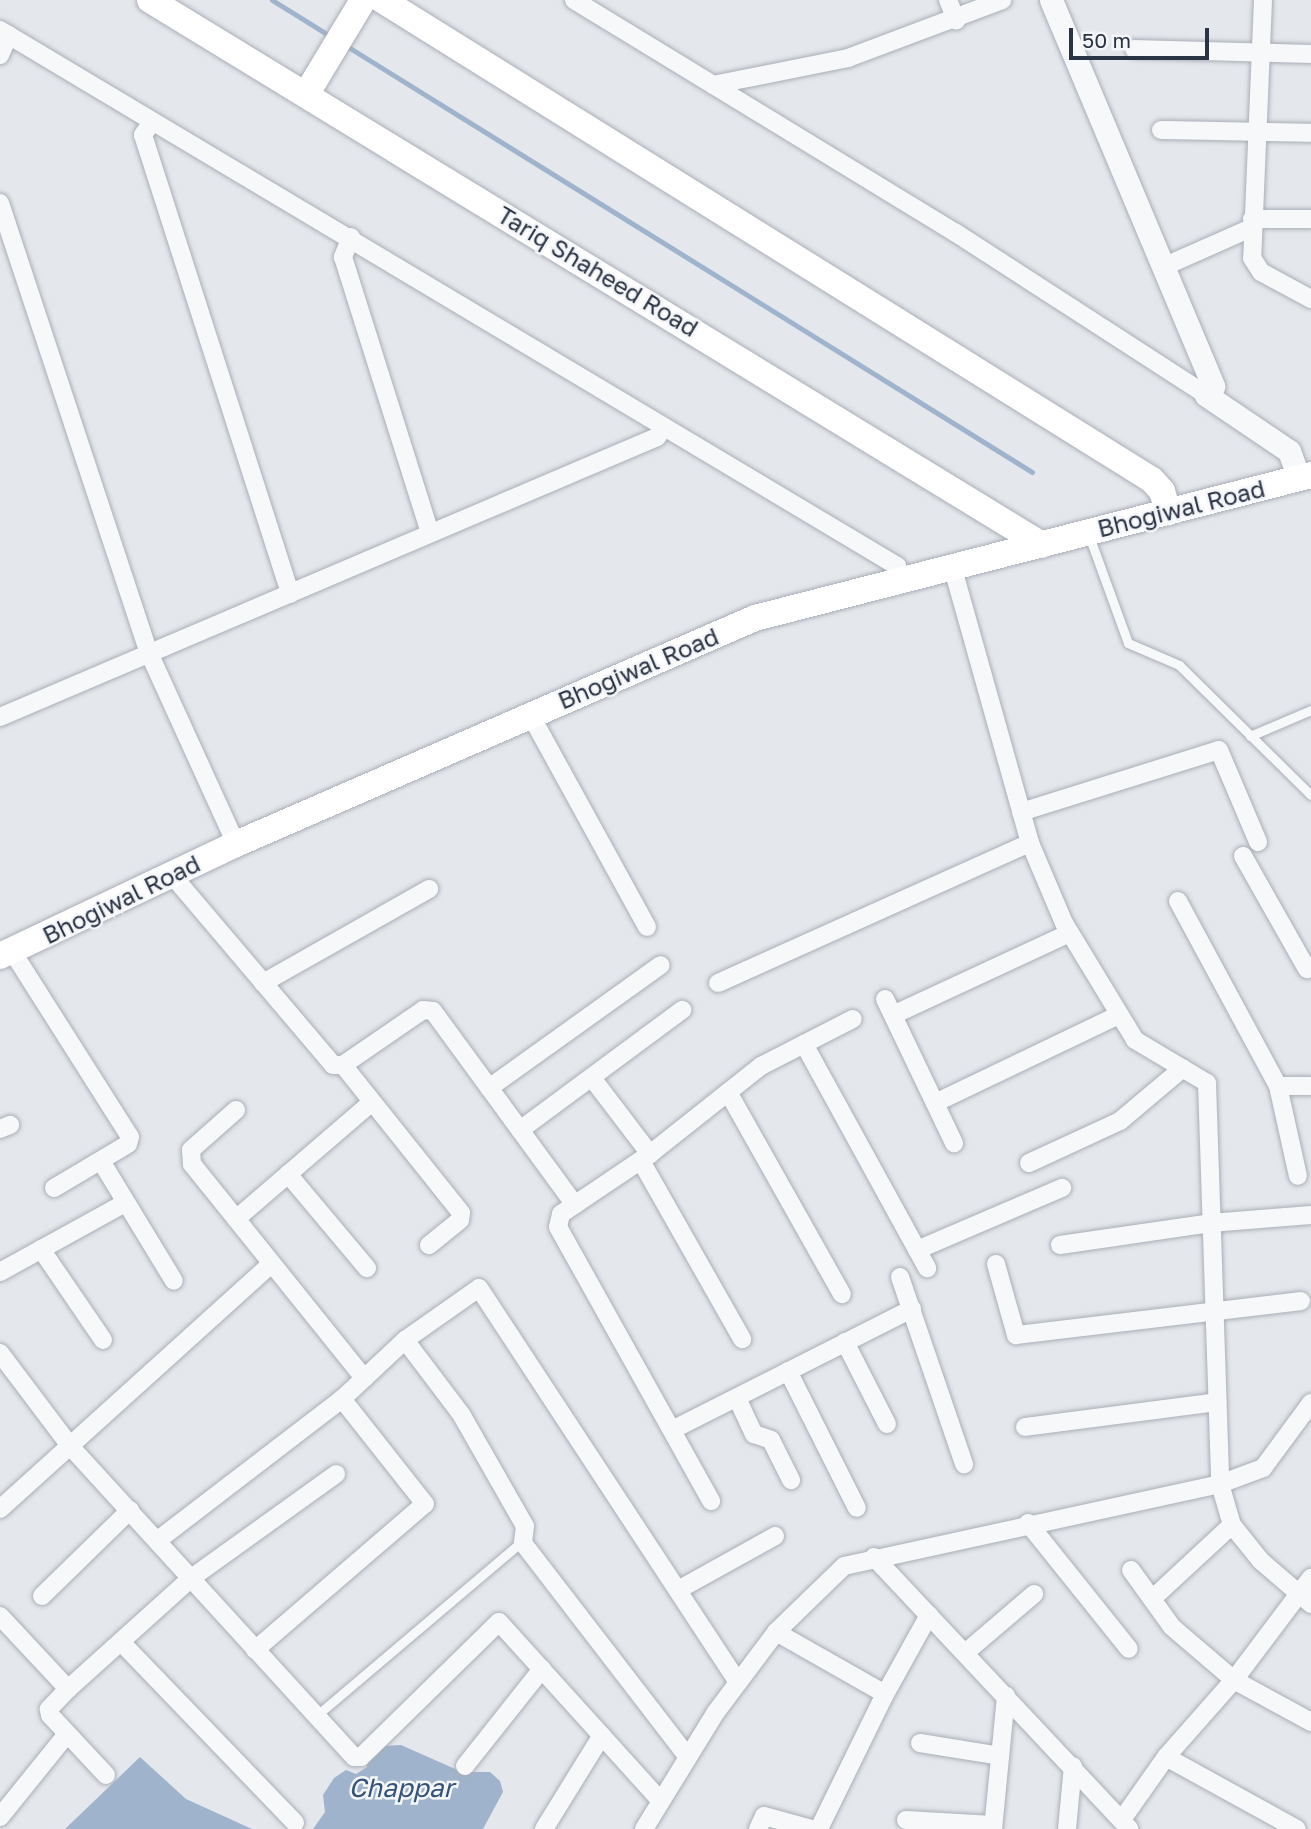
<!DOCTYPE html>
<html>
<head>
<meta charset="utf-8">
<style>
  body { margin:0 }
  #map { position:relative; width:1311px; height:1829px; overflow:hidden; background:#e4e7ec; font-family:"Golos Text",sans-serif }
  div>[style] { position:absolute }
  .water>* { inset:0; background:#9fb4cc }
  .stream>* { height:5px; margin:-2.5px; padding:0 2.5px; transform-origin:2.5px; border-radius:2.5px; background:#9fb4cc }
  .roads { filter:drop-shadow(0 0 2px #a9aeb7) drop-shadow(0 0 2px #a9aeb7) }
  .service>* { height:9px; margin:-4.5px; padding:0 4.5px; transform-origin:4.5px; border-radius:4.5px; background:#f7f8fa }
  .minor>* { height:18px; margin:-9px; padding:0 9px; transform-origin:9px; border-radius:9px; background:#f7f8fa }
  .tertiary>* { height:23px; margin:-11.5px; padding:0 11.5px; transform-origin:11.5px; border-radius:11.5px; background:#f7f8fa }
  .secondary>* { height:26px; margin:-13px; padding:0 13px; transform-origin:13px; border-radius:13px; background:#fff }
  span { translate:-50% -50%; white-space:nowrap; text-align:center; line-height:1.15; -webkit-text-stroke:5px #f4f6f9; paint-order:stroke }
  .street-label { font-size:24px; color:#2b3445 }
  .water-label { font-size:26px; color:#34527a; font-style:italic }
  .scale { position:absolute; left:1069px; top:28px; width:140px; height:32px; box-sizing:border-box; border:4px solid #2b3445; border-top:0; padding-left:9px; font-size:21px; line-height:24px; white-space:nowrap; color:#2b3445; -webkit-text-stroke:5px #f4f6f9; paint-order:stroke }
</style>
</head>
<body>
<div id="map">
  <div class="water">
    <i style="clip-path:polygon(401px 1745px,462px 1772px,490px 1772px,500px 1781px,503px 1792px,483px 1829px,313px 1829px,325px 1812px,323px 1795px,334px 1778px,346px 1770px,356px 1774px,367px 1767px,367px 1761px,382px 1746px)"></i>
    <i style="clip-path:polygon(140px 1757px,186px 1799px,252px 1829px,65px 1829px)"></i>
  </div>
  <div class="stream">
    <i style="left:272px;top:0;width:68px;rotate:31.8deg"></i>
    <i style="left:345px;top:45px;width:809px;rotate:31.86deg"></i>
  </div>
  <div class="roads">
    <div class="service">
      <i style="left:1088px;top:533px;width:117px;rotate:70deg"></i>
      <i style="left:1128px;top:643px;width:56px;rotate:23.3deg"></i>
      <i style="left:1179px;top:665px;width:185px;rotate:44.6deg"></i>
      <i style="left:1250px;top:736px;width:66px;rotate:-23.1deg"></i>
      <i style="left:316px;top:1716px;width:270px;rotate:-40.3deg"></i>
    </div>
    <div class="minor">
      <i style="left:574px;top:0;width:447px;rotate:31.4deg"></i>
      <i style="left:956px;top:233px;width:298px;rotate:32.9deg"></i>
      <i style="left:948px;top:0;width:22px;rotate:68deg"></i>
      <i style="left:1263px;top:0;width:258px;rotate:92.4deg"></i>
      <i style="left:1252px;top:258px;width:17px;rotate:57deg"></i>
      <i style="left:1261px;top:272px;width:57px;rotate:28.4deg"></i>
      <i style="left:0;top:30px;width:1045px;rotate:30.86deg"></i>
      <i style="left:897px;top:566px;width:16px;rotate:72deg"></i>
      <i style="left:1134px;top:49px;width:177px;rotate:1.6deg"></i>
      <i style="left:0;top:55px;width:22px;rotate:-66deg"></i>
      <i style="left:713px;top:85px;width:138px;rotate:-11.3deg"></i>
      <i style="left:848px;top:58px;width:165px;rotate:-20.6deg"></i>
      <i style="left:152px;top:122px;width:16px;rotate:125deg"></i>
      <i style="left:143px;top:135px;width:482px;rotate:72.2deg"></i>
      <i style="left:1161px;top:130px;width:150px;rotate:1.1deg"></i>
      <i style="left:0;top:203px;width:474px;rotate:71.7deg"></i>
      <i style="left:149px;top:653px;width:210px;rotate:65.5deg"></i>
      <i style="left:1252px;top:219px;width:59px"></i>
      <i style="left:351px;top:237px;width:22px;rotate:112deg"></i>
      <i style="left:343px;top:257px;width:289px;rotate:72.5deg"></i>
      <i style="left:1163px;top:267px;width:96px;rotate:-23.9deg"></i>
      <i style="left:953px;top:569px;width:285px;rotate:74.3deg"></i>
      <i style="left:1030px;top:843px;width:87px;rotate:67deg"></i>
      <i style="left:1064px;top:923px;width:137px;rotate:58.7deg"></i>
      <i style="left:1135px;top:1040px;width:84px;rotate:30.8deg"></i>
      <i style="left:1207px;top:1083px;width:401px;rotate:88.1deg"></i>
      <i style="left:1220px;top:1484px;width:43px;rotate:73.7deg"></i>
      <i style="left:1232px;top:1525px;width:46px;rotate:51.1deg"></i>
      <i style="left:1261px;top:1561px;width:66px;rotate:40.7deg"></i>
      <i style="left:530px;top:714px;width:243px;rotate:61.2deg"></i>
      <i style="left:0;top:717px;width:714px;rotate:-23.08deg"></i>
      <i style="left:657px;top:437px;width:12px;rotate:-55deg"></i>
      <i style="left:1021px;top:812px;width:207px;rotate:-17.4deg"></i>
      <i style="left:1219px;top:750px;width:100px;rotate:67deg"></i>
      <i style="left:1243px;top:856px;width:130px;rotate:60.5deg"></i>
      <i style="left:172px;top:875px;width:249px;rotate:49.7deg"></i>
      <i style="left:333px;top:1065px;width:10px"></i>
      <i style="left:343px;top:1065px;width:97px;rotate:-34.5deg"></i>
      <i style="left:423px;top:1010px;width:10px;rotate:6deg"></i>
      <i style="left:433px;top:1011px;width:240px;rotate:53.8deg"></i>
      <i style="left:1178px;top:901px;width:210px;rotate:61.6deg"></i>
      <i style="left:1278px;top:1086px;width:92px;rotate:77.5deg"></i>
      <i style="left:12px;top:951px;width:220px;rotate:57.6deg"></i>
      <i style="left:130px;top:1137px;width:7px;rotate:106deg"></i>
      <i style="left:128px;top:1144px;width:86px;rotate:149.3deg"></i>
      <i style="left:263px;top:983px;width:191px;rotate:-29.5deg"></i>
      <i style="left:718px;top:983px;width:342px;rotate:-24.2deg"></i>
      <i style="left:885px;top:999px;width:160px;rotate:64.4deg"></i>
      <i style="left:893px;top:1015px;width:195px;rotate:-24.9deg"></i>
      <i style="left:804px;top:1044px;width:256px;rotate:61.2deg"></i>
      <i style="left:343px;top:1065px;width:189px;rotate:51.4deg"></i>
      <i style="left:461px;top:1213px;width:7px;rotate:98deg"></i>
      <i style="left:460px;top:1220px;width:40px;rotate:141deg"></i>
      <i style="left:592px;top:1078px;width:96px;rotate:52.7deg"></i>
      <i style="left:650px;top:1154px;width:107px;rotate:146deg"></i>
      <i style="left:561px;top:1214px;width:13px;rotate:103deg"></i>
      <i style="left:558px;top:1227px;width:314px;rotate:60.8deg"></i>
      <i style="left:1278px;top:1086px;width:33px"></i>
      <i style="left:489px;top:1088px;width:211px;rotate:-35.6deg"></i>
      <i style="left:728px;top:1092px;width:232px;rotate:60.6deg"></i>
      <i style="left:935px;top:1103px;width:204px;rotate:-25.6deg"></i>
      <i style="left:236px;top:1110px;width:60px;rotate:138.4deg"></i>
      <i style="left:191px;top:1150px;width:14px;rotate:86deg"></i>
      <i style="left:192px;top:1164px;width:275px;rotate:51.2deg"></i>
      <i style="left:0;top:1129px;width:11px;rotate:-22deg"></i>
      <i style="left:520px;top:1130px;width:202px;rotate:-36.5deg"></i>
      <i style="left:650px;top:1154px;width:142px;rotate:-38.4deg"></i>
      <i style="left:761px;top:1066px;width:103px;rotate:-27.1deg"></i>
      <i style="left:101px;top:1161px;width:140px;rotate:58.7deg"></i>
      <i style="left:641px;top:1161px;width:205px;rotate:60.4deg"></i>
      <i style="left:1029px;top:1163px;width:100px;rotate:-24.8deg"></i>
      <i style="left:1120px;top:1121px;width:82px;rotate:-40.1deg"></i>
      <i style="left:288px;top:1174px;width:123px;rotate:50deg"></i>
      <i style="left:236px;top:1219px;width:179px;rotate:-40.7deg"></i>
      <i style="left:1060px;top:1245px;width:152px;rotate:-8.3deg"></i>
      <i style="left:1210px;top:1223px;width:101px;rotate:-4.5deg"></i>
      <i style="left:41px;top:1249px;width:110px;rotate:55.7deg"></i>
      <i style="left:917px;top:1250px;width:158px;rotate:-23.2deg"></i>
      <i style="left:996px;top:1264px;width:74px;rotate:74.3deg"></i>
      <i style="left:1016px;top:1335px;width:287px;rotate:-6.8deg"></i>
      <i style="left:0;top:1272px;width:143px;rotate:-28.9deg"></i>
      <i style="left:900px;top:1277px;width:198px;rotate:71.1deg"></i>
      <i style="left:405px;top:1340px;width:93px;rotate:52.9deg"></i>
      <i style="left:461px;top:1414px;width:129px;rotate:60.3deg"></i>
      <i style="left:525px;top:1526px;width:17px;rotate:97deg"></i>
      <i style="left:523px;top:1543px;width:270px;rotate:52.4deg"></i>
      <i style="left:845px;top:1342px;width:92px;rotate:62.9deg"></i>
      <i style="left:0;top:1353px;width:116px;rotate:53deg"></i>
      <i style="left:70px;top:1446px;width:421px;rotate:47.6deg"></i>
      <i style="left:354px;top:1757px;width:7px"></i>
      <i style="left:361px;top:1757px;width:193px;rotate:-44.4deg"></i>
      <i style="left:499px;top:1622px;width:241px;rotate:47.9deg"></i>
      <i style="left:788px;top:1371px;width:153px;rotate:63.3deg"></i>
      <i style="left:737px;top:1398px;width:40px;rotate:65deg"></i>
      <i style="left:754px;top:1434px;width:18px;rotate:19deg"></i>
      <i style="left:771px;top:1440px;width:45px;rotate:63.4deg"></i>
      <i style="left:1025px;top:1427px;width:194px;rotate:-7.4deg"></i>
      <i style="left:672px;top:1430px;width:269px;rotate:-26.8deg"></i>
      <i style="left:0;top:1509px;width:365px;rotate:-42.1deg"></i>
      <i style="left:1028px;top:1523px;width:161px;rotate:51.3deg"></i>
      <i style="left:158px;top:1540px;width:232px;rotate:-37.5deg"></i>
      <i style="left:342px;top:1399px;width:86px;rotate:-43.1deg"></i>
      <i style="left:405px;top:1340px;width:90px;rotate:-35.1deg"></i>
      <i style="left:479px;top:1288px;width:472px;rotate:56.7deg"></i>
      <i style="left:874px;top:1557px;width:373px;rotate:46.8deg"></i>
      <i style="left:1131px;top:1570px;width:70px;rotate:54.3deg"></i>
      <i style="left:1172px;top:1627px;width:82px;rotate:40.5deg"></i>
      <i style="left:1234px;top:1680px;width:88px;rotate:28.6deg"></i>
      <i style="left:678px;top:1590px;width:111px;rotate:-29.1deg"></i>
      <i style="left:42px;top:1596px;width:123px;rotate:-44.3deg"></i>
      <i style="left:1152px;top:1599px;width:109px;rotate:-42.8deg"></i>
      <i style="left:0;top:1616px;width:100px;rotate:47deg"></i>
      <i style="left:68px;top:1689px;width:164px;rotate:-42deg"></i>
      <i style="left:190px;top:1579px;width:180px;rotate:-35.7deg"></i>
      <i style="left:776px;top:1632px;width:125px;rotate:29.6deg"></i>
      <i style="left:885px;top:1694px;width:150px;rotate:116.1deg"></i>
      <i style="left:121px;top:1642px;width:251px;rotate:46.1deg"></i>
      <i style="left:255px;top:1650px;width:224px;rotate:-40.7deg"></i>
      <i style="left:425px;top:1504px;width:134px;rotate:-128.3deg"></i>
      <i style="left:965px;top:1653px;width:91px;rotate:-40.5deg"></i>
      <i style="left:68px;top:1689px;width:28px;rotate:134deg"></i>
      <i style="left:49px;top:1709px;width:6px;rotate:81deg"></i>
      <i style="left:50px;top:1715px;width:82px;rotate:47deg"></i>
      <i style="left:883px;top:1698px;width:95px;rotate:-61deg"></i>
      <i style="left:920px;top:1743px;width:81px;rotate:9.2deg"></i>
      <i style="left:1166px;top:1757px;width:149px;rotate:28.8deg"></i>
      <i style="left:465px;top:1766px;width:124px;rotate:-51.6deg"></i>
      <i style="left:0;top:1817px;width:107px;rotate:-51.1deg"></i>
      <i style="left:1123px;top:1818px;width:75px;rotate:-54.8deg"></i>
      <i style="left:1166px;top:1757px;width:103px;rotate:-48.6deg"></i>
      <i style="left:1234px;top:1680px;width:128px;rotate:-53deg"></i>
      <i style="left:906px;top:1820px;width:87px;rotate:3.3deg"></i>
      <i style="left:544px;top:1829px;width:110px;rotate:-58.3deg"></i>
      <i style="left:644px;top:1829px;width:137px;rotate:-58.4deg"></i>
      <i style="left:716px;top:1712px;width:100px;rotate:-53.1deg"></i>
      <i style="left:776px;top:1632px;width:95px;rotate:-44.1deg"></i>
      <i style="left:844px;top:1566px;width:385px;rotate:-12.3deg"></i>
      <i style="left:1220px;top:1484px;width:46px;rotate:-20.4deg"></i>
      <i style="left:1263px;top:1468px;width:81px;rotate:-53.6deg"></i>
      <i style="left:758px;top:1829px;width:14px;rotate:-65deg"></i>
      <i style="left:764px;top:1816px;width:50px;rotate:15.2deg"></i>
      <i style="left:993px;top:1829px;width:134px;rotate:-84.4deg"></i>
      <i style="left:1067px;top:1829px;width:63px;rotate:-84.6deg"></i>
    </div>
    <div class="tertiary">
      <i style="left:1051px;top:0;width:419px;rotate:67.2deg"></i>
      <i style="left:1213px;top:386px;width:11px;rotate:128deg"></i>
      <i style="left:1206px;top:395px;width:100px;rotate:34deg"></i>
      <i style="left:1289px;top:451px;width:29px;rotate:70deg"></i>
    </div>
    <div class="secondary">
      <i style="left:150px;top:0;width:1045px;rotate:31.42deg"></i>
      <i style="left:382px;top:0;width:907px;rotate:31.94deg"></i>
      <i style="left:1152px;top:480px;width:15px;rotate:48deg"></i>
      <i style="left:1162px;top:491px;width:22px;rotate:74deg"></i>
      <i style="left:307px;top:93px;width:109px;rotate:-58.9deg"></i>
      <i style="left:0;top:956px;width:261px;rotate:-25.4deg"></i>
      <i style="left:236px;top:844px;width:566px;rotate:-23.53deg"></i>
      <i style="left:755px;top:618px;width:574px;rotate:-14.42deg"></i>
    </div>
  </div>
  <div class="street-label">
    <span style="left:598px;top:271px;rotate:31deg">Tariq Shaheed Road</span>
    <span style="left:1181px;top:508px;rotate:-14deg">Bhogiwal Road</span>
    <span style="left:638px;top:668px;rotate:-23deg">Bhogiwal Road</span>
    <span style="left:121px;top:899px;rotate:-26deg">Bhogiwal Road</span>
  </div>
  <div class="water-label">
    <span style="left:401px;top:1788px">Chappar</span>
  </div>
  <div class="scale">50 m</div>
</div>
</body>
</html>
